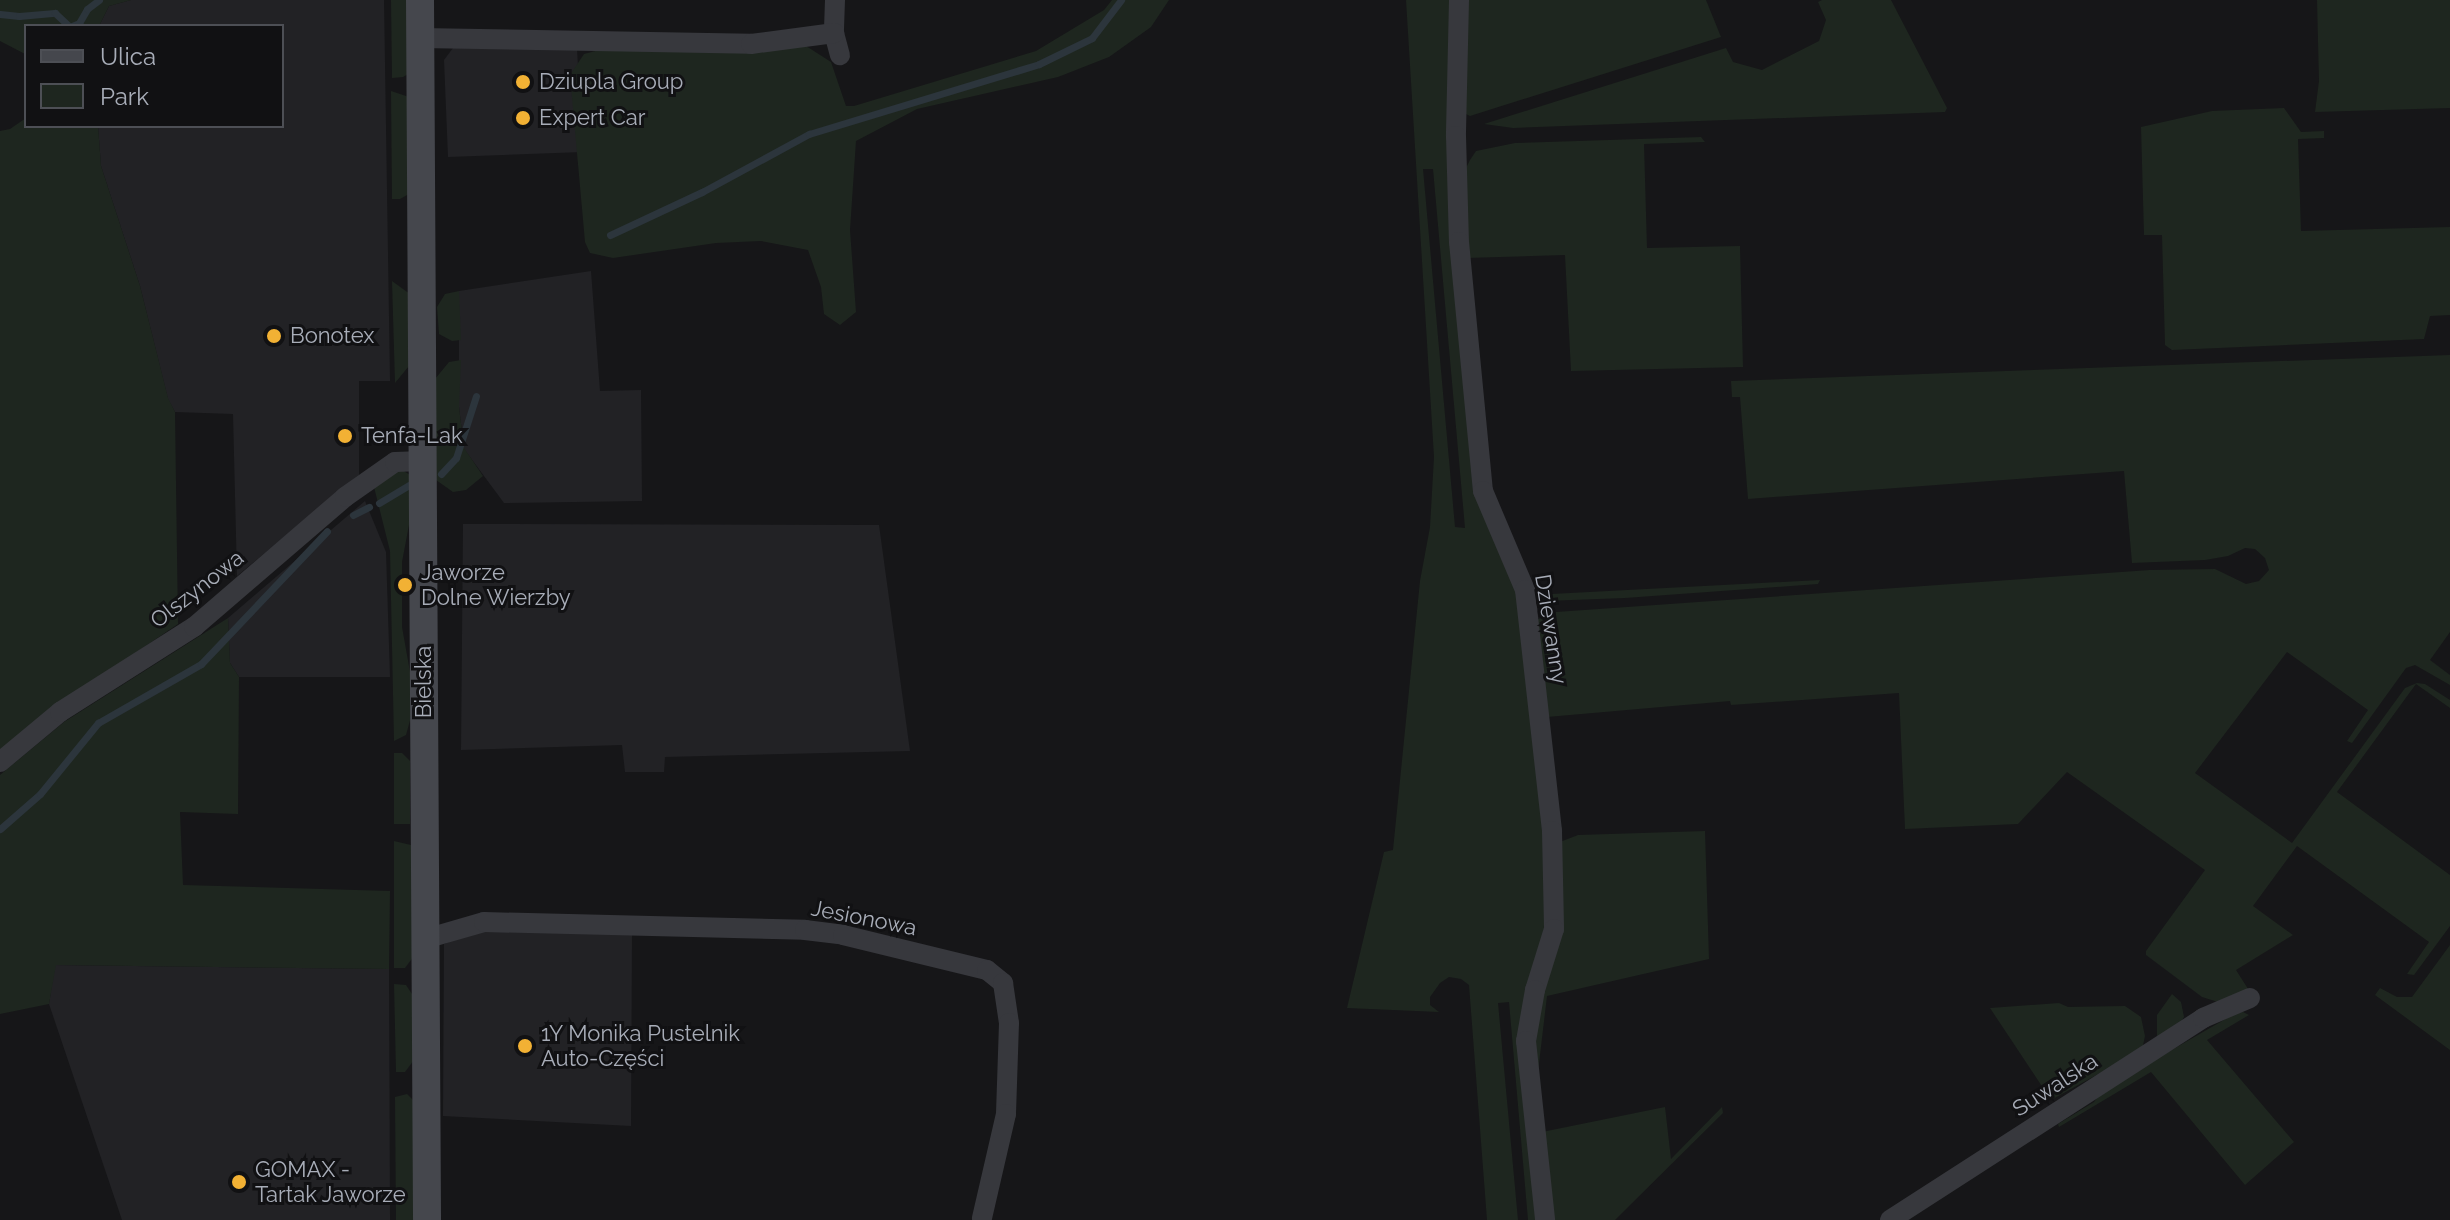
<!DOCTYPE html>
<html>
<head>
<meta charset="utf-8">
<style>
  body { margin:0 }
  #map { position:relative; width:2450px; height:1220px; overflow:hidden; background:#161618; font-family:Raleway,sans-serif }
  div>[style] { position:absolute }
  .built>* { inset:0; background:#222225 }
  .green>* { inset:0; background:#1e261f }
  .stream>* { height:7px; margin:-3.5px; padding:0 3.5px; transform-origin:3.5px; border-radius:3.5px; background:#2c353c }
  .street>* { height:20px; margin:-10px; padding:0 10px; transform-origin:10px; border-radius:10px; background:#37383d }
  .secondary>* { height:28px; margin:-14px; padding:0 14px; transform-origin:14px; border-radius:14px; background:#45474d }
  .dots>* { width:22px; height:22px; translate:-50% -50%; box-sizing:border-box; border:4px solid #111113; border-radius:50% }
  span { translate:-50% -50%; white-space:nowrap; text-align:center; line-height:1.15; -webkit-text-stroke:6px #111113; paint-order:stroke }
  .poi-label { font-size:22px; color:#a8adb8 }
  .left { translate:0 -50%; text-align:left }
  .street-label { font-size:22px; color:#a8adb8 }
  .legend { position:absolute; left:24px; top:24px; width:260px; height:104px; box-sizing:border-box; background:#111113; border:2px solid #4d4f55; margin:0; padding:10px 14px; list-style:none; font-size:24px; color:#a8adb8 }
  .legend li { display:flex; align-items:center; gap:16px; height:40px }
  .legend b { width:40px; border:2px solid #4d4f55 }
</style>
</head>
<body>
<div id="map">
  <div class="built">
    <i style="clip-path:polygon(131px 0,384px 0,390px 381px,359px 381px,359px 475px,237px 576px,233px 414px,175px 412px,168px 399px,140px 286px,101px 166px,98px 126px,282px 126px,282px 26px,99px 26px,109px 6px)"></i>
    <i style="clip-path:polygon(453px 48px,577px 49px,583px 152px,448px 157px,444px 60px)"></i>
    <i style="clip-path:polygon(591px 271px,600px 391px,641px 390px,642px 501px,504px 503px,464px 449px,459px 407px,459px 291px)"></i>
    <i style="clip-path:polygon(365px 501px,386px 552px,390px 677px,239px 677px,230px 663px,228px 618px)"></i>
    <i style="clip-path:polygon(463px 524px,879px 525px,910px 751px,665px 757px,664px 772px,625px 772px,622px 745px,461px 750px)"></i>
    <i style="clip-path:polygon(483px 928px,632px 931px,631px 1126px,443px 1116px,444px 944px)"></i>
    <i style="clip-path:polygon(55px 965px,389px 969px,390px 1220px,122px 1220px,49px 1004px)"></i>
  </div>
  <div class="green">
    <i style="clip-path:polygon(0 0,131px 0,109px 6px,99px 26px,26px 26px,26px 58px,25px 54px,0 41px)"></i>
    <i style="clip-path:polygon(391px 0,409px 0,410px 73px,403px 77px,392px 78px)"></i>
    <i style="clip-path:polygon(1112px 0,1169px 0,1151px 27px,1109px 57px,1058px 77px,917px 109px,856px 141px,850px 230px,856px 312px,840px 325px,824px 314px,821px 287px,808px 250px,761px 241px,716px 243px,613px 258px,590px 253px,585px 242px,570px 75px,584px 54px,599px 50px,803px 44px,831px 62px,846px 106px,854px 106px,1036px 51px,1104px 10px)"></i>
    <i style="clip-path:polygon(evenodd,1406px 0,1452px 0,1468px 400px,1521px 611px,1545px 833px,1549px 909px,1526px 1001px,1541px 1220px,1528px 1220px,1509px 1002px,1498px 1003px,1518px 1220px,1487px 1220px,1469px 985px,1461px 979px,1449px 977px,1440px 983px,1430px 997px,1430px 1005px,1439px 1012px,1347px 1008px,1384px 852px,1393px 850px,1420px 581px,1430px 527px,1434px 457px,1406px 0,1423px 169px,1433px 169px,1465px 528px,1455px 527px,1423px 169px)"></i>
    <i style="clip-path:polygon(1465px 0,1706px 0,1721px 37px,1470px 116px,1464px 113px)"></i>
    <i style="clip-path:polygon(1822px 0,1891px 0,1947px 108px,1945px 112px,1513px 128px,1484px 124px,1726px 48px,1733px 62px,1762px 70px,1819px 41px,1826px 20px,1818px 2px)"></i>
    <i style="clip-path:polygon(2317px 0,2450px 0,2450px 108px,2315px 112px,2319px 81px)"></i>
    <i style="clip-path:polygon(391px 91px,409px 97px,409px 194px,400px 199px,392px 199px)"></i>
    <i style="clip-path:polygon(2284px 108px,2301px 132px,2324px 131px,2324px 138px,2298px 139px,2301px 231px,2450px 227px,2450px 315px,2430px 316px,2424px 339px,2172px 350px,2165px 345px,2162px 235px,2144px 235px,2141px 127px,2212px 111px)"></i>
    <i style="clip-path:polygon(26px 118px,26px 126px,98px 126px,101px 166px,140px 286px,168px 398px,175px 412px,178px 624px,54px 708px,0 752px,0 131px,10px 129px)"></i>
    <i style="clip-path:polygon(1701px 137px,1705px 142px,1644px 144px,1647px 248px,1740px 246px,1743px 367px,1571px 371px,1565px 255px,1466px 258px,1465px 170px,1470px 160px,1476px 151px,1515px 143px)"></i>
    <i style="clip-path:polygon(392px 281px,410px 294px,409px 366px,395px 383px)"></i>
    <i style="clip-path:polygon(459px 291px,461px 340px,452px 341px,439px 334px,437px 307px,445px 294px)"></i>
    <i style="clip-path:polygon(2450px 355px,2450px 632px,2430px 660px,2450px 675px,2450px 685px,2415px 665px,2406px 668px,2352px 743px,2347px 741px,2368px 710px,2287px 652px,2195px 773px,2292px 843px,2405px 688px,2417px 683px,2425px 684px,2450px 700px,2450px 708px,2416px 684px,2337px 792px,2450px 875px,2450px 926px,2414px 975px,2407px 974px,2429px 942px,2297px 846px,2253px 906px,2293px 935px,2236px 970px,2250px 992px,2218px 1002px,2202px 997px,2146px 955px,2146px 951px,2205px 870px,2067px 772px,2018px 824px,1905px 829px,1899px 693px,1731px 705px,1730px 701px,1547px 717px,1536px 620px,1556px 612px,2150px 570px,2215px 569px,2246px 584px,2259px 581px,2269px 570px,2265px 558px,2255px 549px,2245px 548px,2228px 556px,2205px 560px,2132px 563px,2124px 471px,1748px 499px,1740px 397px,1732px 397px,1731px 381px)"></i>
    <i style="clip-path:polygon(461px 360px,459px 407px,464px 448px,483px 476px,466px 490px,453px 492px,436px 480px,435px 379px,449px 362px)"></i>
    <i style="clip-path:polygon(401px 469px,410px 475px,409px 525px,402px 562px,402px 627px,412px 683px,412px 713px,406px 735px,394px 741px,390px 551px,374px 487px)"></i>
    <i style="clip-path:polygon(1820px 580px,1818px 584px,1625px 598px,1545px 601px,1532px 595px)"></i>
    <i style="clip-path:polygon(228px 618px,230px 663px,239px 677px,238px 814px,180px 812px,183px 885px,390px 891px,389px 969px,56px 965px,49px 1004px,0 1014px,0 775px,64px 722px)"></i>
    <i style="clip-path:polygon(394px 753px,402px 753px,410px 761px,410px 824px,394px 824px)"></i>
    <i style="clip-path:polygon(1705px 831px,1709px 959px,1547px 996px,1538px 1072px,1532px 1040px,1560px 842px,1578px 835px)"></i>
    <i style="clip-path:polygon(394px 841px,411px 845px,414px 956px,405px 968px,394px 968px)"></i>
    <i style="clip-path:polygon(2450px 945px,2450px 1050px,2375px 995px,2380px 988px,2397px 997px,2412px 997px)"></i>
    <i style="clip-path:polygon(394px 984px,406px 985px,414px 997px,414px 1060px,405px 1072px,396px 1072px)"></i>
    <i style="clip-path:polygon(2172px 994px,2181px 1002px,2184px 1017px,2179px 1025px,2157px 1040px,2157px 1015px)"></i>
    <i style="clip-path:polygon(2059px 1003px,2068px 1007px,2125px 1006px,2141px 1017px,2145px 1036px,2142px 1050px,2051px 1100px,1990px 1008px)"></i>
    <i style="clip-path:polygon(2243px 1012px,2249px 1015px,2207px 1040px,2294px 1142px,2245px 1185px,2151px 1072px,2059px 1127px,2058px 1124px,2094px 1102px,2104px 1089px,2236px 1013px)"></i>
    <i style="clip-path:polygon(407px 1094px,415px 1102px,415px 1220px,396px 1220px,395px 1097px)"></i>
    <i style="clip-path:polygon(1665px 1107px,1671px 1159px,1722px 1107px,1723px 1113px,1615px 1220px,1554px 1220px,1542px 1132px)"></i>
  </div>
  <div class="stream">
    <i style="left:0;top:14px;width:19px;rotate:6deg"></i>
    <i style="left:19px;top:16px;width:36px;rotate:-5deg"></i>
    <i style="left:55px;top:13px;width:19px;rotate:43deg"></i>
    <i style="left:72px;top:26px;width:8px;rotate:-23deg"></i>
    <i style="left:79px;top:23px;width:16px;rotate:-60deg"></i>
    <i style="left:87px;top:9px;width:15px;rotate:-37deg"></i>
    <i style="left:610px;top:235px;width:102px;rotate:-25.1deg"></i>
    <i style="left:702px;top:192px;width:122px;rotate:-28.5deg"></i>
    <i style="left:809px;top:134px;width:240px;rotate:-16.9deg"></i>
    <i style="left:1039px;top:64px;width:59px;rotate:-26.1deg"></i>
    <i style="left:1092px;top:38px;width:48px;rotate:-52.7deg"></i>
    <i style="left:441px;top:474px;width:22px;rotate:-47deg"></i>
    <i style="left:456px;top:458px;width:65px;rotate:-72.1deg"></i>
    <i style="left:379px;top:503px;width:35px;rotate:-31deg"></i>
    <i style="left:353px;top:515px;width:18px;rotate:-27deg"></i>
    <i style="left:0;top:829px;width:53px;rotate:-41.2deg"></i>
    <i style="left:40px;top:794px;width:92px;rotate:-50.8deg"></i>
    <i style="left:98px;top:723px;width:119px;rotate:-29.8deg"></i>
    <i style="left:201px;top:664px;width:183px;rotate:-46.5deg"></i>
  </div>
  <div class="street">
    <i style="left:835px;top:0;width:33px;rotate:92deg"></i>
    <i style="left:834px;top:33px;width:23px;rotate:75deg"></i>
    <i style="left:1459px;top:0;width:136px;rotate:91.3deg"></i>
    <i style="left:1456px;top:136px;width:106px;rotate:88.4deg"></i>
    <i style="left:1459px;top:242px;width:250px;rotate:84.5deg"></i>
    <i style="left:1483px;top:491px;width:108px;rotate:67deg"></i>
    <i style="left:1525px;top:590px;width:243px;rotate:83.6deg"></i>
    <i style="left:1552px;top:831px;width:98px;rotate:88.8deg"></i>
    <i style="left:1554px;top:929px;width:64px;rotate:107.3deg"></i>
    <i style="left:1535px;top:990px;width:52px;rotate:100deg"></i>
    <i style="left:1526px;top:1041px;width:180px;rotate:83.9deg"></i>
    <i style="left:420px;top:38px;width:331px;rotate:1deg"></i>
    <i style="left:751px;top:44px;width:84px;rotate:-7.5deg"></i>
    <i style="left:0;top:762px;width:78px;rotate:-39.8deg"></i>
    <i style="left:60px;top:712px;width:159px;rotate:-32.4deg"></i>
    <i style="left:194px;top:627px;width:199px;rotate:-40.7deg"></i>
    <i style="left:345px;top:497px;width:61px;rotate:-35deg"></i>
    <i style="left:395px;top:462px;width:28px;rotate:-2deg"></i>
    <i style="left:425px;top:939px;width:61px;rotate:-16.1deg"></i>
    <i style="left:484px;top:922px;width:321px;rotate:1.4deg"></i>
    <i style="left:805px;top:930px;width:38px;rotate:7deg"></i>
    <i style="left:843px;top:935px;width:148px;rotate:13.7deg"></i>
    <i style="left:987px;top:970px;width:21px;rotate:39deg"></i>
    <i style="left:1003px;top:983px;width:40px;rotate:81.5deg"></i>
    <i style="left:1009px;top:1023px;width:91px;rotate:91.9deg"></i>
    <i style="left:1006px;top:1114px;width:107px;rotate:103deg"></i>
    <i style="left:1890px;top:1220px;width:373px;rotate:-32.8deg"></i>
    <i style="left:2203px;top:1018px;width:51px;rotate:-23.1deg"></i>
  </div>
  <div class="secondary">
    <i style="left:420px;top:0;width:1220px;rotate:89.67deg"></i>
  </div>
  <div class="dots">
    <i style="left:523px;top:82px;background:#f2b134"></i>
    <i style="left:523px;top:118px;background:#f2b134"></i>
    <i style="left:274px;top:336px;background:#f2b134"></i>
    <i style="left:345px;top:436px;background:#f2b134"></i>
    <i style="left:405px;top:585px;background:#f2b134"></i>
    <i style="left:525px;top:1046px;background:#f2b134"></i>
    <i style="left:239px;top:1182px;background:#f2b134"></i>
  </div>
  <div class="poi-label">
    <span class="left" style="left:539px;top:82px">Dziupla Group</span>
    <span class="left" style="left:539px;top:118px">Expert Car</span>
    <span class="left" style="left:290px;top:336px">Bonotex</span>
    <span class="left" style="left:361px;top:436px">Tenfa-Lak</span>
    <span class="left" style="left:421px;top:585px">Jaworze<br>Dolne Wierzby</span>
    <span class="left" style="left:541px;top:1046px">1Y Monika Pustelnik<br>Auto-Części</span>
    <span class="left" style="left:255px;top:1182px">GOMAX -<br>Tartak Jaworze</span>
  </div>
  <div class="street-label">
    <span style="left:197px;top:589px;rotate:-38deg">Olszynowa</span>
    <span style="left:1551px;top:629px;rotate:81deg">Dziewanny</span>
    <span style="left:424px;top:682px;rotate:-90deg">Bielska</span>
    <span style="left:864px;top:918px;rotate:11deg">Jesionowa</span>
    <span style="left:2055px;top:1085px;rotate:-33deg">Suwalska</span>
  </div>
  <ul class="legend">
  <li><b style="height:10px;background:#45474d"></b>Ulica</li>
  <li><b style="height:22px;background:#1e261f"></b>Park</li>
  </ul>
</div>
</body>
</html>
